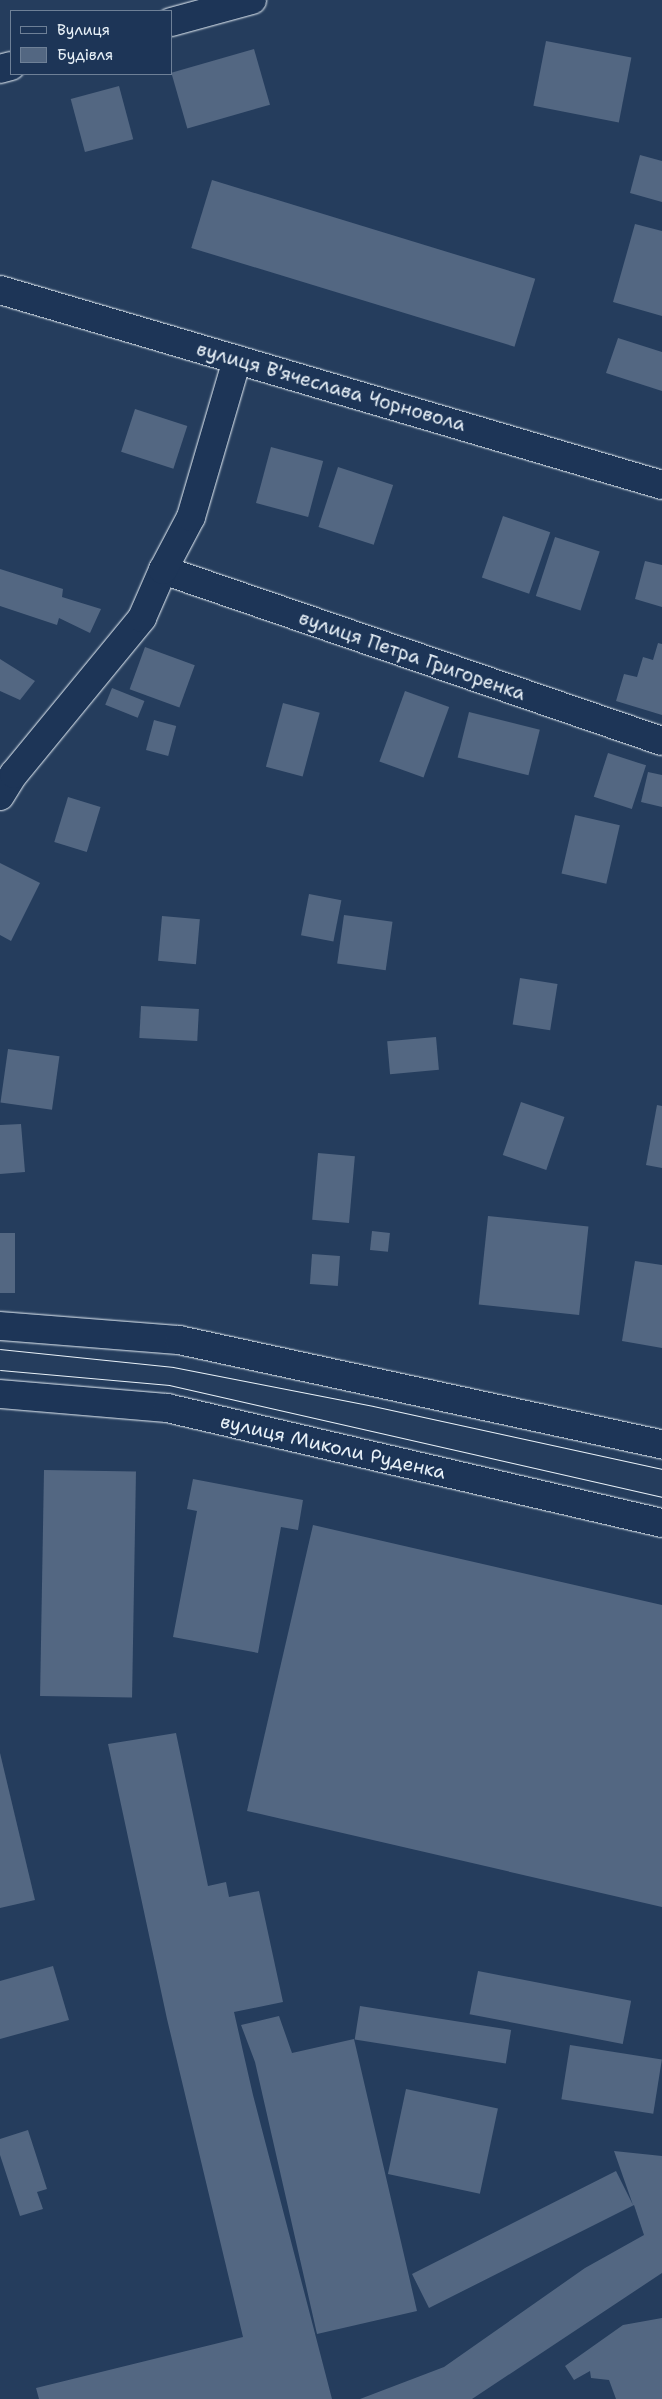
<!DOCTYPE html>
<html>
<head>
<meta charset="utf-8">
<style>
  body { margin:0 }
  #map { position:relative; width:662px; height:2399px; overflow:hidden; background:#253d5d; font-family:"Shantell Sans",sans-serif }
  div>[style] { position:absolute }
  .building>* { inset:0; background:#536782; transform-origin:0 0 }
  .roads { filter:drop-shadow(0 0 1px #e8f1f8) drop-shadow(0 0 1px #e8f1f8) }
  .minor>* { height:28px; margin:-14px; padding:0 14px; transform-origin:14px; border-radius:14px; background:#1d3557 }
  .tram>* { height:1px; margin:-0.5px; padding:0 0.5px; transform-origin:0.5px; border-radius:0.5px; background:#e8f1f8 }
  span { translate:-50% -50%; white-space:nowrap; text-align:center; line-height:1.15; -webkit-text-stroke:4px #1d3557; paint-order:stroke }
  .street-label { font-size:19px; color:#e8f1f8 }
  .legend { position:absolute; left:10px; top:10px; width:162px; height:65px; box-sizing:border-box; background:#1d3557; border:1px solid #6e8097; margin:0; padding:6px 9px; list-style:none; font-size:15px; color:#e8f1f8 }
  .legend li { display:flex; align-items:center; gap:10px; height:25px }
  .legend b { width:25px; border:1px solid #6e8097 }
</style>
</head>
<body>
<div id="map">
  <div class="building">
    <i style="left:546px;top:41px;width:87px;height:66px;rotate:11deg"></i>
    <i style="left:254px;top:49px;width:58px;height:86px;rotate:74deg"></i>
    <i style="left:119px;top:86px;width:55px;height:50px;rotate:75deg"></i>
    <i style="clip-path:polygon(640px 155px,662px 161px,662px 202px,630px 193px)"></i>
    <i style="left:212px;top:180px;width:338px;height:71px;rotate:17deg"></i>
    <i style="clip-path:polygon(635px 224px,662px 231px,662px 316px,613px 302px)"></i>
    <i style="clip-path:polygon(618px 338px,662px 352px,662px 391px,606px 373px)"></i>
    <i style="left:135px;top:409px;width:55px;height:45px;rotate:18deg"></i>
    <i style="left:271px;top:447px;width:54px;height:58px;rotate:15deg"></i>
    <i style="left:338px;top:467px;width:58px;height:63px;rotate:18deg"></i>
    <i style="left:503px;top:516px;width:50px;height:65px;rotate:19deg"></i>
    <i style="left:555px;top:537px;width:47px;height:62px;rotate:18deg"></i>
    <i style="clip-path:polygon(645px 561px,662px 565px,662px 607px,635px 599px)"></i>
    <i style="clip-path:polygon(0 569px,63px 589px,62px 597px,101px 609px,90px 633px,59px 618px,57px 625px,0 606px)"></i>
    <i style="clip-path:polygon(658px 643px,662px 644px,662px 715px,616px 701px,624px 674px,637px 677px,643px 657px,653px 660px)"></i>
    <i style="left:145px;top:647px;width:53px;height:45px;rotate:20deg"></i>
    <i style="clip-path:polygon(0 659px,35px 681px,20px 700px,0 691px)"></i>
    <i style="left:112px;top:688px;width:35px;height:18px;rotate:22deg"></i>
    <i style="left:405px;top:691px;width:47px;height:75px;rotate:20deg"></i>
    <i style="left:283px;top:703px;width:38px;height:66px;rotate:15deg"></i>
    <i style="left:469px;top:712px;width:73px;height:47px;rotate:14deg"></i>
    <i style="left:154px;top:720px;width:23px;height:31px;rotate:15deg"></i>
    <i style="left:608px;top:753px;width:40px;height:46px;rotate:18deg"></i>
    <i style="clip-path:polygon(648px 772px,662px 775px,662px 807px,641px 802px)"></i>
    <i style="left:68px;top:797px;width:34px;height:47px;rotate:17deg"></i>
    <i style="left:575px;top:815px;width:46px;height:60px;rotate:13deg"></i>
    <i style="clip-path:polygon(0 863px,40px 883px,11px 941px,0 935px)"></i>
    <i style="left:309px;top:894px;width:33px;height:42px;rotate:11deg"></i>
    <i style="left:344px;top:915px;width:49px;height:49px;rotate:8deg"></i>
    <i style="left:162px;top:916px;width:38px;height:45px;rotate:5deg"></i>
    <i style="left:520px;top:978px;width:38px;height:47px;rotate:9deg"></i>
    <i style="left:141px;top:1006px;width:58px;height:32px;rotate:3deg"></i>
    <i style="left:436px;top:1037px;width:33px;height:49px;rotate:85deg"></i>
    <i style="left:8px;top:1049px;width:52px;height:54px;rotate:8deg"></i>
    <i style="left:521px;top:1102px;width:46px;height:56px;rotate:19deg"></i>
    <i style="clip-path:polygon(657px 1105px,662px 1106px,662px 1168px,646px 1165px)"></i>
    <i style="clip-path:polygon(21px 1124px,25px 1172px,0 1174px,0 1125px)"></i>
    <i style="left:318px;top:1153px;width:37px;height:67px;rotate:5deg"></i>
    <i style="left:488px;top:1216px;width:101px;height:89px;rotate:6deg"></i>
    <i style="left:372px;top:1231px;width:18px;height:19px;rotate:6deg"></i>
    <i style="left:0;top:1233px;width:15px;height:60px"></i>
    <i style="left:312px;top:1254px;width:28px;height:30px;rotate:4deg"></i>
    <i style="clip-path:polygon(635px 1261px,662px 1265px,662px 1348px,622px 1341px)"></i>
    <i style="left:44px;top:1470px;width:92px;height:226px;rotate:1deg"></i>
    <i style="clip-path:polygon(193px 1479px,303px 1500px,298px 1530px,281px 1527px,258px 1653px,173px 1637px,197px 1511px,187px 1509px)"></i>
    <i style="clip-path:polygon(313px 1525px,662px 1605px,662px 1907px,247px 1811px)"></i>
    <i style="clip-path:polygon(176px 1733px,208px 1886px,226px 1882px,229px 1897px,259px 1891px,283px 2002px,234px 2012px,253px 2095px,332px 2399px,39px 2399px,36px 2388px,243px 2337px,167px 2019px,108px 1744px)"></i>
    <i style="clip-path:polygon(0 1753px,35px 1900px,0 1908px)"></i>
    <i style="clip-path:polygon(53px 1966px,69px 2020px,0 2039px,0 1981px)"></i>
    <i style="left:478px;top:1971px;width:156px;height:44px;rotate:11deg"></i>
    <i style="left:360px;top:2006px;width:153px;height:34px;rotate:9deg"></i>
    <i style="clip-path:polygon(279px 2016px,292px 2053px,354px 2039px,417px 2311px,317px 2334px,255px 2062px,241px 2025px)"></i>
    <i style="left:570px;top:2045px;width:93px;height:55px;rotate:9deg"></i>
    <i style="left:406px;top:2089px;width:94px;height:87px;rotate:12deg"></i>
    <i style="clip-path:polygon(28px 2130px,47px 2189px,37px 2192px,43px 2209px,20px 2216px,0 2155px,0 2139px)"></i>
    <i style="clip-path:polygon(614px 2151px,662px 2156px,662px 2273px,472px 2399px,360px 2399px,444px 2367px,585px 2268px,644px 2235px,634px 2205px,429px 2308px,412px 2274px,616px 2171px,633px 2205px)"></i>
    <i style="clip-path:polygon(662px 2318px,662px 2399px,616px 2399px,609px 2380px,591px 2378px,590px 2371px,574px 2380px,565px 2366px,623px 2325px)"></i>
  </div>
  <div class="roads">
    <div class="minor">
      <i style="left:171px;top:22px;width:84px;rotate:-15.2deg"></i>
      <i style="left:0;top:69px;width:11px;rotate:-15deg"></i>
      <i style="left:0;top:290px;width:690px;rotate:16.41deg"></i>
      <i style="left:163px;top:570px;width:527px;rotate:18.92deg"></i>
      <i style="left:0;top:796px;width:26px;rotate:-58deg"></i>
      <i style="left:14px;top:774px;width:202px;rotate:-50.6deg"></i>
      <i style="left:142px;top:618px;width:52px;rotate:-66.4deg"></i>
      <i style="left:163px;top:570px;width:60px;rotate:-62.2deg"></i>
      <i style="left:191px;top:517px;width:164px;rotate:-73.7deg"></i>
      <i style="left:0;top:1326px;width:180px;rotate:4.5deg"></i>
      <i style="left:179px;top:1340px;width:494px;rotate:12.2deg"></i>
      <i style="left:0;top:1394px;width:168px;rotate:4.8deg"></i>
      <i style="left:167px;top:1408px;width:508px;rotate:13.08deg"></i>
    </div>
  </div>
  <div class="tram">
    <i style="left:0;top:1349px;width:174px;rotate:5.9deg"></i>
    <i style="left:173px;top:1367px;width:204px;rotate:11deg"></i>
    <i style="left:373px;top:1406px;width:296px;rotate:12.3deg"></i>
    <i style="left:0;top:1370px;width:170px;rotate:5.1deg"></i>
    <i style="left:169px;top:1385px;width:506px;rotate:12.8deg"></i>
  </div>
  <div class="street-label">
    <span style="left:331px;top:387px;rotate:16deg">вулиця В'ячеслава Чорновола</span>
    <span style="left:412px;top:656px;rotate:19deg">вулиця Петра Григоренка</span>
    <span style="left:333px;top:1447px;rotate:13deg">вулиця Миколи Руденка</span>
  </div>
  <ul class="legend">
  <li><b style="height:6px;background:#1d3557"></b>Вулиця</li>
  <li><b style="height:14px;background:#536782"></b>Будівля</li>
  </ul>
</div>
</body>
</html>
